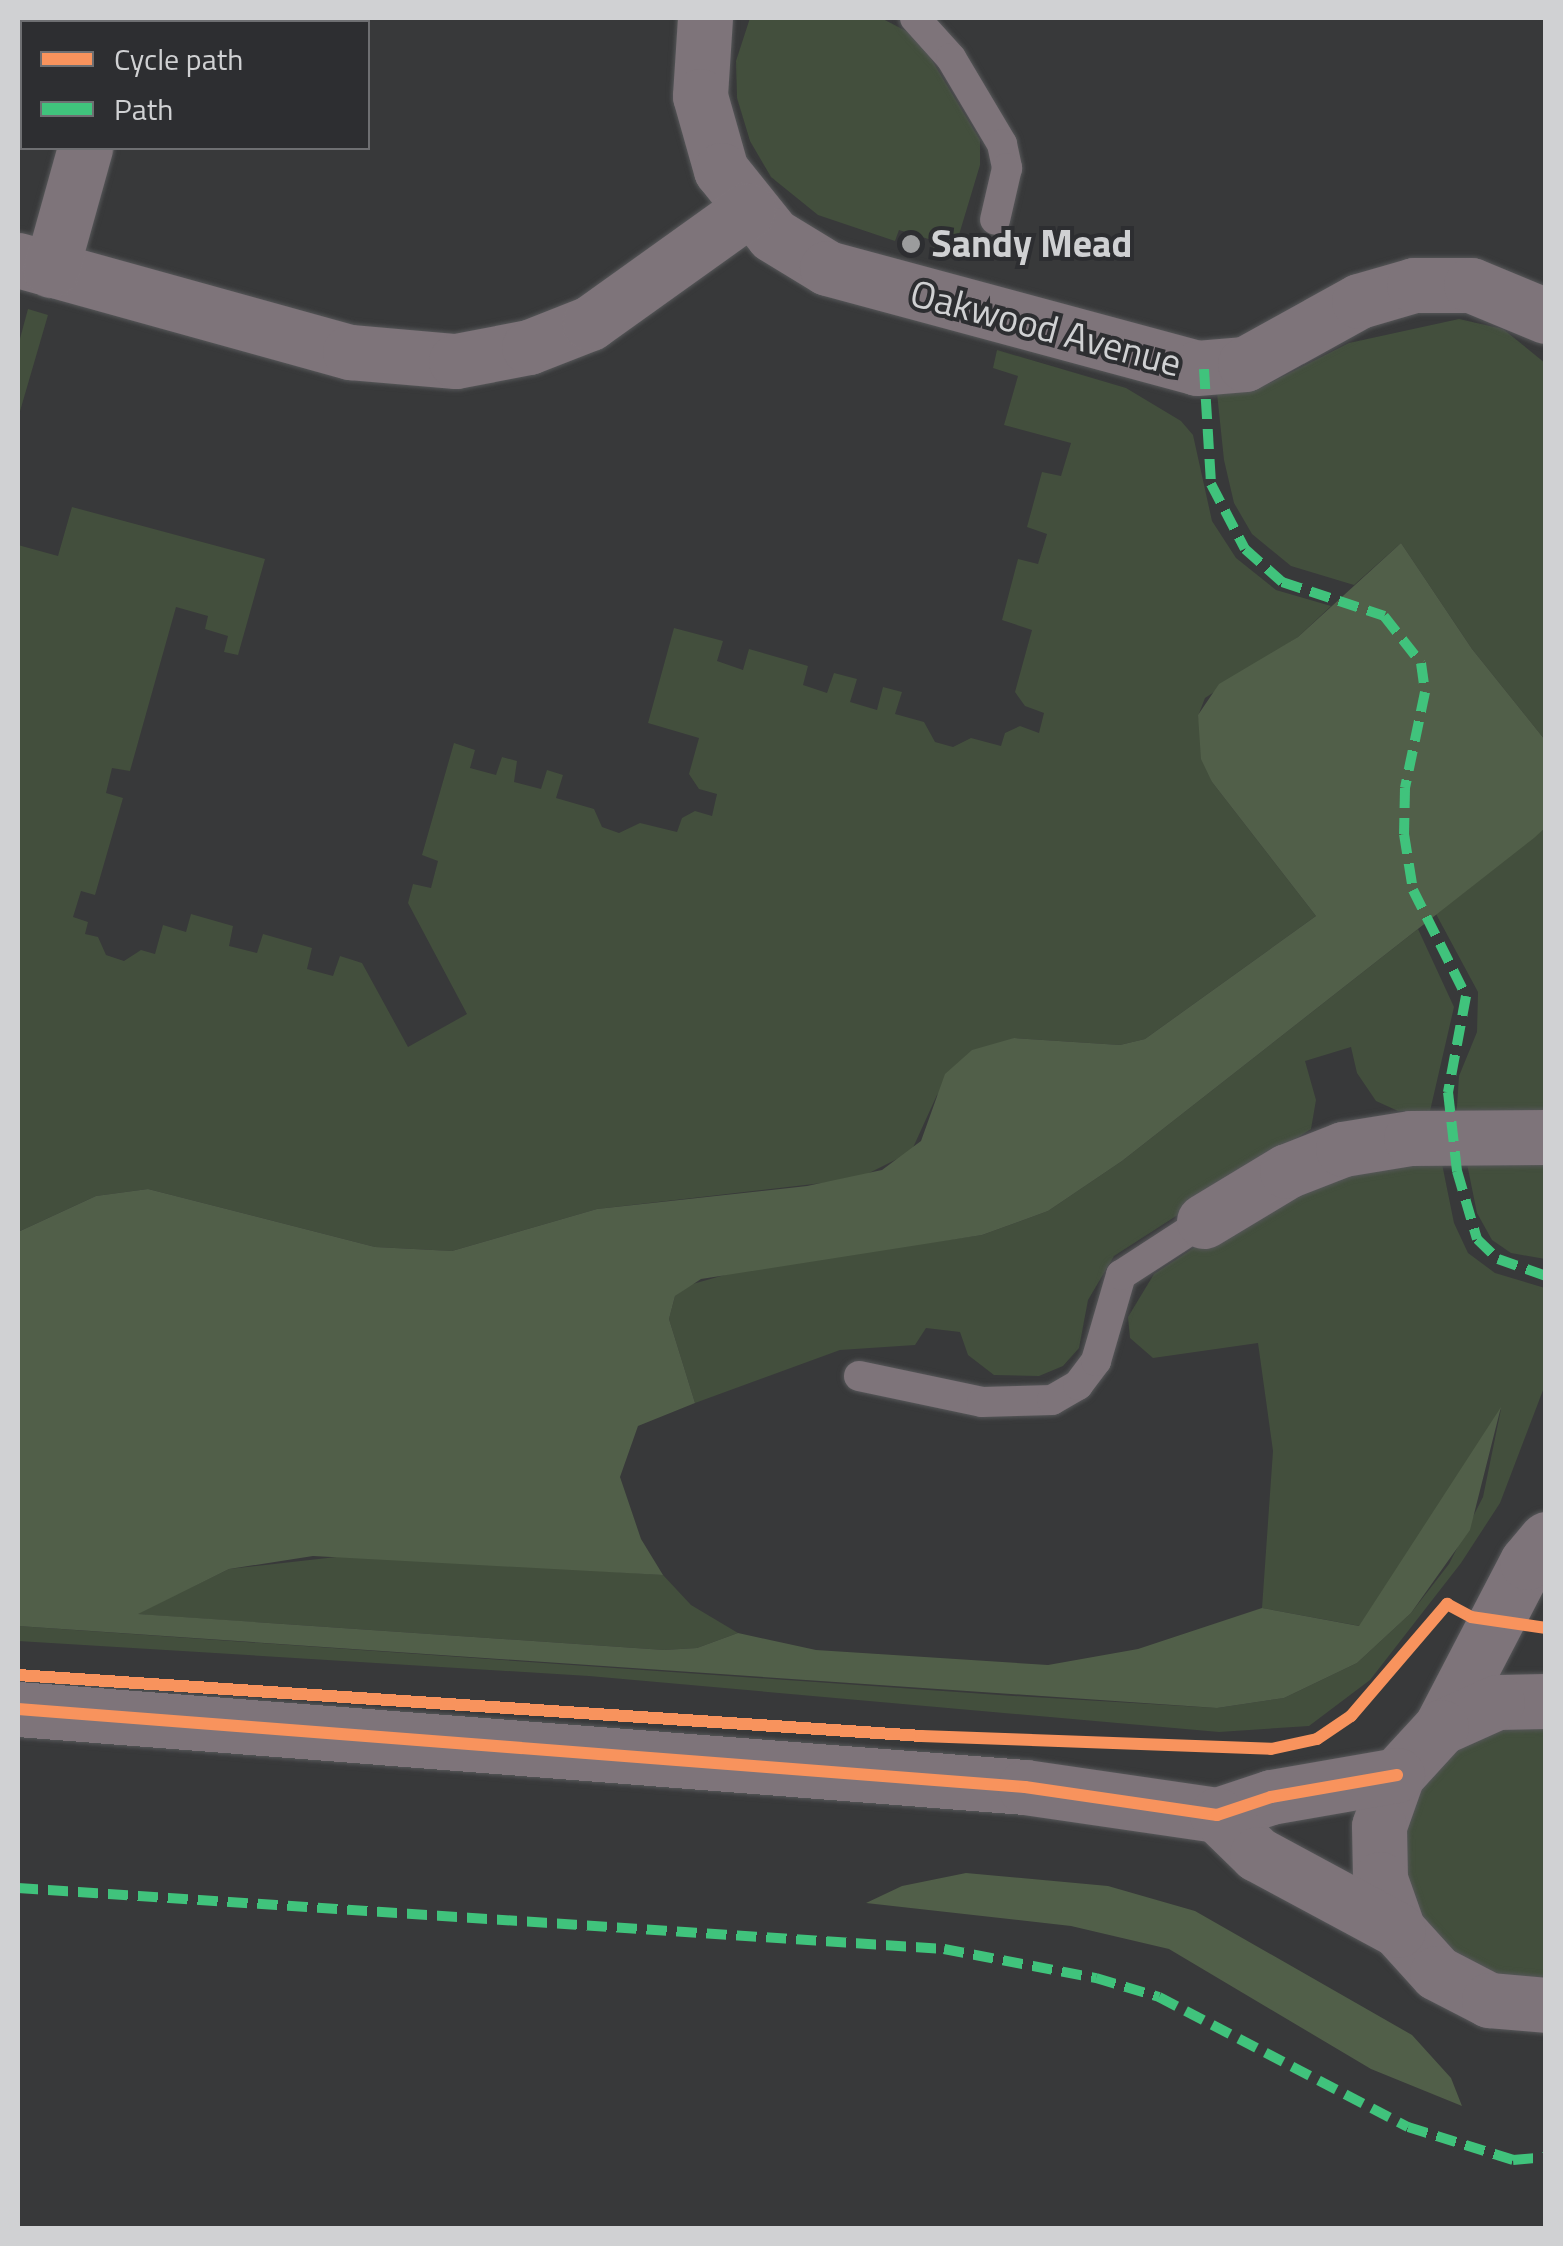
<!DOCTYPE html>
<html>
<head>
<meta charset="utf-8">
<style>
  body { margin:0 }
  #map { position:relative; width:1563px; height:2246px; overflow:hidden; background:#38393a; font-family:"Titillium Web",sans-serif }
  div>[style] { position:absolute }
  .green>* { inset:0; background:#434f3d }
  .forest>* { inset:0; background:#515f49 }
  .roads { filter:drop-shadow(0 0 2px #565759) drop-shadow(0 0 2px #565759) }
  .service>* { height:30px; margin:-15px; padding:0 15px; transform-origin:15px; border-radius:15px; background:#7e747a }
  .minor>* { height:55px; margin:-27.5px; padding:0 27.5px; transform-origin:27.5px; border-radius:27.5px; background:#7e747a }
  .tertiary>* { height:55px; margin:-27.5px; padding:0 27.5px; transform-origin:27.5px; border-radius:27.5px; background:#7e747a }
  .quiet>* { height:10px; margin-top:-5px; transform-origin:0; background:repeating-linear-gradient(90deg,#40c37c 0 20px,transparent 0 30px) }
  .cycleway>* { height:12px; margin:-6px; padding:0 6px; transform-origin:6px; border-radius:6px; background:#f8935d }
  .dots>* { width:28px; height:28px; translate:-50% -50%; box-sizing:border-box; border:5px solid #2d2e31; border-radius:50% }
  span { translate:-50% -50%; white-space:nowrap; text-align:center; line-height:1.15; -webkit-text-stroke:8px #2d2e31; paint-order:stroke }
  .poi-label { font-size:38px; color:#d0d1d3; font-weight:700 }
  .left { translate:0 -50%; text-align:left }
  .street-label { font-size:38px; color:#d0d1d3 }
  .frame { position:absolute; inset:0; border:20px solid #d0d1d3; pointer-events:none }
  .legend { position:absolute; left:20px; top:20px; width:350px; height:130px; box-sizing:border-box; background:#2d2e31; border:2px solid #6e6f72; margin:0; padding:12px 18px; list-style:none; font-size:30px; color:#d0d1d3 }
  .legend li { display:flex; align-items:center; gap:20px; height:50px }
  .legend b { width:50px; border:2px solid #6e6f72 }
</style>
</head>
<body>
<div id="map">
  <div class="green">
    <i style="clip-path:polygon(750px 18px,881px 18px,908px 32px,930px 57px,980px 140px,980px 165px,952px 258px,932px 252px,935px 241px,899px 230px,895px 241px,818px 215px,771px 177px,750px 141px,737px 98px,736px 61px)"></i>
    <i style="clip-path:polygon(28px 309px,48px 315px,18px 418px,18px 346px)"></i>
    <i style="clip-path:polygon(1459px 319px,1503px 329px,1545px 363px,1545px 740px,1472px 649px,1401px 543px,1354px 585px,1291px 566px,1252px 534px,1234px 503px,1224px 460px,1217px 393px,1270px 383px,1349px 343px)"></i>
    <i style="clip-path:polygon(997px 350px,1126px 388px,1181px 421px,1193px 435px,1212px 521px,1236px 558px,1276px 590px,1331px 606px,1298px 637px,1205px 698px,1198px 716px,1212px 782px,1316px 916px,1145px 1039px,1120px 1045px,1014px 1038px,937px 1095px,911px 1152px,857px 1179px,597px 1209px,452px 1251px,375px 1247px,148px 1189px,96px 1196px,18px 1232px,18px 545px,58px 556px,72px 507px,265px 559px,238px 655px,224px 652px,228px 636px,205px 629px,208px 616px,176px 607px,130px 771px,112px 768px,106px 793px,123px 798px,95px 895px,81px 891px,73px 917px,88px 922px,85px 934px,98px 937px,106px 955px,124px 961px,141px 950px,155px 954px,163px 925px,186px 932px,191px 914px,233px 926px,229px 946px,257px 953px,263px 934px,312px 948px,307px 969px,333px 976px,340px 956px,362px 963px,408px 1047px,467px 1014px,408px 903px,413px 884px,431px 888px,438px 861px,422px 855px,454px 743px,475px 750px,470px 768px,496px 775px,502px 757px,517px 761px,514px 782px,541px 789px,547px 770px,563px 775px,556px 798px,594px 809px,602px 827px,619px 833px,640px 823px,677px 832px,682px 818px,695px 811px,712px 816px,717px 794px,699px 789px,689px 774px,699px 738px,648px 723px,674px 628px,723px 641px,717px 661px,743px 670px,749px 649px,808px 666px,803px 685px,827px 693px,834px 673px,857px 679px,850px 702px,877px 710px,883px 687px,902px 692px,895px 714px,924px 722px,935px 742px,953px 747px,971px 738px,1001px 746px,1005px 733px,1020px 726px,1039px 733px,1044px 713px,1025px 706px,1015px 692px,1032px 630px,1002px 620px,1018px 559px,1038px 564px,1047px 534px,1027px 527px,1042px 472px,1061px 476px,1071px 443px,1004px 425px,1018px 376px,993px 368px)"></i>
    <i style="clip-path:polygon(1545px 828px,1545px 1116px,1456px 1121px,1459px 1076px,1477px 1032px,1478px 992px,1436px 914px)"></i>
    <i style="clip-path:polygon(1418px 929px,1454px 1007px,1430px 1111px,1398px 1111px,1376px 1101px,1357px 1073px,1351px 1047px,1305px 1061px,1316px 1100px,1311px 1129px,1114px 1256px,1088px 1300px,1079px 1348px,1063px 1366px,1039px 1376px,994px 1375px,968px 1355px,960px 1332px,926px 1328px,915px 1345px,840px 1350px,695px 1403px,669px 1319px,675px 1296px,689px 1285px,746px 1269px,982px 1235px,1048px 1211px,1122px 1161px)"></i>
    <i style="clip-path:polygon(1440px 1154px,1454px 1223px,1468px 1253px,1495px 1273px,1545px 1288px,1545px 1385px,1500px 1503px,1461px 1563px,1370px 1680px,1309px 1726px,1219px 1732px,589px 1676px,18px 1641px,18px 1626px,1014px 1696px,1217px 1708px,1284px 1698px,1357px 1663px,1411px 1613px,1449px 1564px,1483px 1497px,1501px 1409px,1360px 1626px,1262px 1608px,1273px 1451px,1258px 1343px,1153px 1358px,1130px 1338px,1128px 1317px,1154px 1274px,1287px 1187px)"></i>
    <i style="clip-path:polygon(1465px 1154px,1545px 1157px,1545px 1259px,1511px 1253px,1492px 1240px,1477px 1213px)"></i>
    <i style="clip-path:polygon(354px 1555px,663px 1575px,691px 1605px,738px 1633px,697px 1648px,664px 1650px,136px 1614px,229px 1569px)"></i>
    <i style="clip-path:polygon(1545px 1723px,1545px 1976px,1534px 1979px,1487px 1972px,1447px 1948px,1416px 1911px,1402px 1866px,1405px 1818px,1425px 1776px,1459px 1743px,1502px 1724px)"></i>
  </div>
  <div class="forest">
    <i style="clip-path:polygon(1401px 543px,1472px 649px,1545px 740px,1545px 828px,1534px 838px,1122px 1161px,1048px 1211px,982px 1235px,701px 1279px,675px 1296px,669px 1319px,695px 1403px,638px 1426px,620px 1477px,641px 1539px,663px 1575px,313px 1556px,229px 1569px,138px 1614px,664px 1650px,697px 1648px,738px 1633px,816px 1650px,1048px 1665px,1138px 1649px,1262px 1608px,1359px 1626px,1501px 1407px,1470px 1530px,1411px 1613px,1357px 1663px,1284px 1698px,1217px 1708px,18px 1626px,18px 1232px,96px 1196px,148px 1189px,375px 1247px,452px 1251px,597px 1209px,807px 1186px,882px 1170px,921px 1141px,945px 1074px,972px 1050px,1014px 1038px,1120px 1045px,1145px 1039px,1316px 916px,1212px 782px,1201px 759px,1198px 715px,1219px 684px,1298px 637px)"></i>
    <i style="clip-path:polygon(966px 1873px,1108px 1886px,1195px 1911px,1412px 2035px,1451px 2078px,1462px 2106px,1371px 2069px,1169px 1949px,1071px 1926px,866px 1903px,902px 1886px)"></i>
  </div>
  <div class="roads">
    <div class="service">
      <i style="left:915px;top:18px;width:54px;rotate:48deg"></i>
      <i style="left:951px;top:58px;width:100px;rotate:59.3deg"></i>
      <i style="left:1002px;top:144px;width:25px;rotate:78deg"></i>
      <i style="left:1007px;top:168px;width:53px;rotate:103deg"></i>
      <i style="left:859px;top:1376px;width:126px;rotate:11.9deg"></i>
      <i style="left:982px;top:1402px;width:70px;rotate:-1.6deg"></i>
      <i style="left:1052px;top:1400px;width:30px;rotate:-30deg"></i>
      <i style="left:1078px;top:1385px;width:30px;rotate:-53deg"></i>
      <i style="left:1096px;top:1361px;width:90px;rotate:-73.8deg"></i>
      <i style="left:1121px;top:1275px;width:99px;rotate:-33deg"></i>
    </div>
    <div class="minor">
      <i style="left:705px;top:18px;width:78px;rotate:93.7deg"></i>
      <i style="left:700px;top:96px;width:77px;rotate:74.2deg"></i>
      <i style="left:721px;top:170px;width:83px;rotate:51.3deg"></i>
      <i style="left:773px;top:235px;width:63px;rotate:31.4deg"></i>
      <i style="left:827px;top:268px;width:383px;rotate:15.1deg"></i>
      <i style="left:1197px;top:368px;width:48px;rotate:-4.8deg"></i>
      <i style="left:1245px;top:364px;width:130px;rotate:-28.9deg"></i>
      <i style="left:1359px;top:301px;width:57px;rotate:-16.2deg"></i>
      <i style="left:1414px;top:285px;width:57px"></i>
      <i style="left:1471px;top:285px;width:81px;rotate:22.5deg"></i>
      <i style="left:121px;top:22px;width:4px;rotate:-76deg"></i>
      <i style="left:18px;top:260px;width:345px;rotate:15.5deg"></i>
      <i style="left:350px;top:352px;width:106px;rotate:4.9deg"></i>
      <i style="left:456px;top:361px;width:74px;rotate:-10.9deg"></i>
      <i style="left:529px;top:347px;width:66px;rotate:-21.5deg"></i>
      <i style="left:590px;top:323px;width:194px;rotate:-35.6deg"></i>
      <i style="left:51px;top:270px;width:127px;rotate:-74.4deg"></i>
      <i style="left:1204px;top:1221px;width:97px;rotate:-31.1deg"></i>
      <i style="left:1287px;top:1171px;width:60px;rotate:-21.4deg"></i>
      <i style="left:1343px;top:1149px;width:69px;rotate:-9.2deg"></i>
      <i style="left:1411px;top:1138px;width:135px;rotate:-0.4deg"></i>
      <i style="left:1441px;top:1727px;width:186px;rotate:-62.5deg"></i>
      <i style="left:1527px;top:1562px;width:30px;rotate:-50deg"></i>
    </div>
    <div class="tertiary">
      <i style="left:1546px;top:1701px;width:49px;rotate:178.8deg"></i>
      <i style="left:1497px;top:1702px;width:61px;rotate:155.9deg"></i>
      <i style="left:1441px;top:1727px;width:65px;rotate:132.5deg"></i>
      <i style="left:1397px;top:1775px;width:54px;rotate:109.4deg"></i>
      <i style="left:1379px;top:1826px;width:53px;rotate:88.9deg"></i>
      <i style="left:1380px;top:1879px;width:54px;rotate:70.6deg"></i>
      <i style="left:1398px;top:1930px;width:58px;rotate:47.8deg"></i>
      <i style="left:1437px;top:1973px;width:59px;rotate:27.4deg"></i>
      <i style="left:1489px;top:2000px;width:57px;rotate:5deg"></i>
      <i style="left:18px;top:1709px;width:1010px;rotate:4.43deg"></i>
      <i style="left:1025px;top:1787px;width:194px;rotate:8.3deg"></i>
      <i style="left:1217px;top:1815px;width:57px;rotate:-18.4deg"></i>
      <i style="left:1271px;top:1797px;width:128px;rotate:-9.9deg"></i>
      <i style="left:1217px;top:1815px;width:56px;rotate:44.3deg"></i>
      <i style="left:1257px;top:1854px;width:160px;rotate:28.3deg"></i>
    </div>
  </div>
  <div class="quiet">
    <i style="left:1204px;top:369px;width:115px;rotate:86.5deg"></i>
    <i style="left:1211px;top:484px;width:73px;rotate:62.4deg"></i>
    <i style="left:1245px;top:549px;width:50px;rotate:41.7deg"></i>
    <i style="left:1282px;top:582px;width:108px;rotate:18.4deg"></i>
    <i style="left:1384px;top:616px;width:60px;rotate:51.8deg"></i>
    <i style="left:1421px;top:663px;width:29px;rotate:82deg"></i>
    <i style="left:1425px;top:692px;width:98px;rotate:101.8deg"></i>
    <i style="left:1405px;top:788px;width:46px;rotate:91.2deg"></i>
    <i style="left:1404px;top:834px;width:57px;rotate:80.9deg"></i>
    <i style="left:1413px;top:890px;width:119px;rotate:63.4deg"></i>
    <i style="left:1466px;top:996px;width:98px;rotate:100.6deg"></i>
    <i style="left:1448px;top:1092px;width:80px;rotate:83.5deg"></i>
    <i style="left:1457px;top:1171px;width:71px;rotate:73.6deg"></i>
    <i style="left:1477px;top:1239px;width:29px;rotate:44deg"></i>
    <i style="left:1498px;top:1259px;width:51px;rotate:19.5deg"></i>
    <i style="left:18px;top:1888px;width:928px;rotate:3.77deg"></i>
    <i style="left:944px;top:1949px;width:155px;rotate:10.8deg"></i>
    <i style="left:1096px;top:1978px;width:66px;rotate:16.8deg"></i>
    <i style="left:1159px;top:1997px;width:281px;rotate:27.6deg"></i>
    <i style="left:1408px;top:2127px;width:110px;rotate:17.4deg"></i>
    <i style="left:1513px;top:2160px;width:33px;rotate:-5deg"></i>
  </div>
  <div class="cycleway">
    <i style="left:18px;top:1675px;width:905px;rotate:3.86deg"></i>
    <i style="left:921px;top:1736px;width:350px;rotate:2.1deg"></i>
    <i style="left:1271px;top:1749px;width:47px;rotate:-12.3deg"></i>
    <i style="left:1317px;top:1739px;width:41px;rotate:-34.1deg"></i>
    <i style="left:1351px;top:1716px;width:148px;rotate:-49.4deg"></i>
    <i style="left:1447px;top:1604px;width:27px;rotate:28deg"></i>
    <i style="left:1471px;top:1617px;width:76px;rotate:8.3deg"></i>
    <i style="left:18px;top:1709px;width:1010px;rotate:4.43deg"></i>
    <i style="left:1025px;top:1787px;width:194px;rotate:8.3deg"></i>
    <i style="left:1217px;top:1815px;width:57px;rotate:-18.4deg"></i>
    <i style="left:1271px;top:1797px;width:128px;rotate:-9.9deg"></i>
  </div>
  <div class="dots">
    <i style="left:911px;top:244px;background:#9b9c9d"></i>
  </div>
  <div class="poi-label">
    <span class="left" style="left:931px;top:244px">Sandy Mead</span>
  </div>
  <div class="street-label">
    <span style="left:1046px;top:328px;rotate:15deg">Oakwood Avenue</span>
  </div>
  <div class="frame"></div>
  <ul class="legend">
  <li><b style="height:12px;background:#f8935d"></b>Cycle path</li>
  <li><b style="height:12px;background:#40c37c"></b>Path</li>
  </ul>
</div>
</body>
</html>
